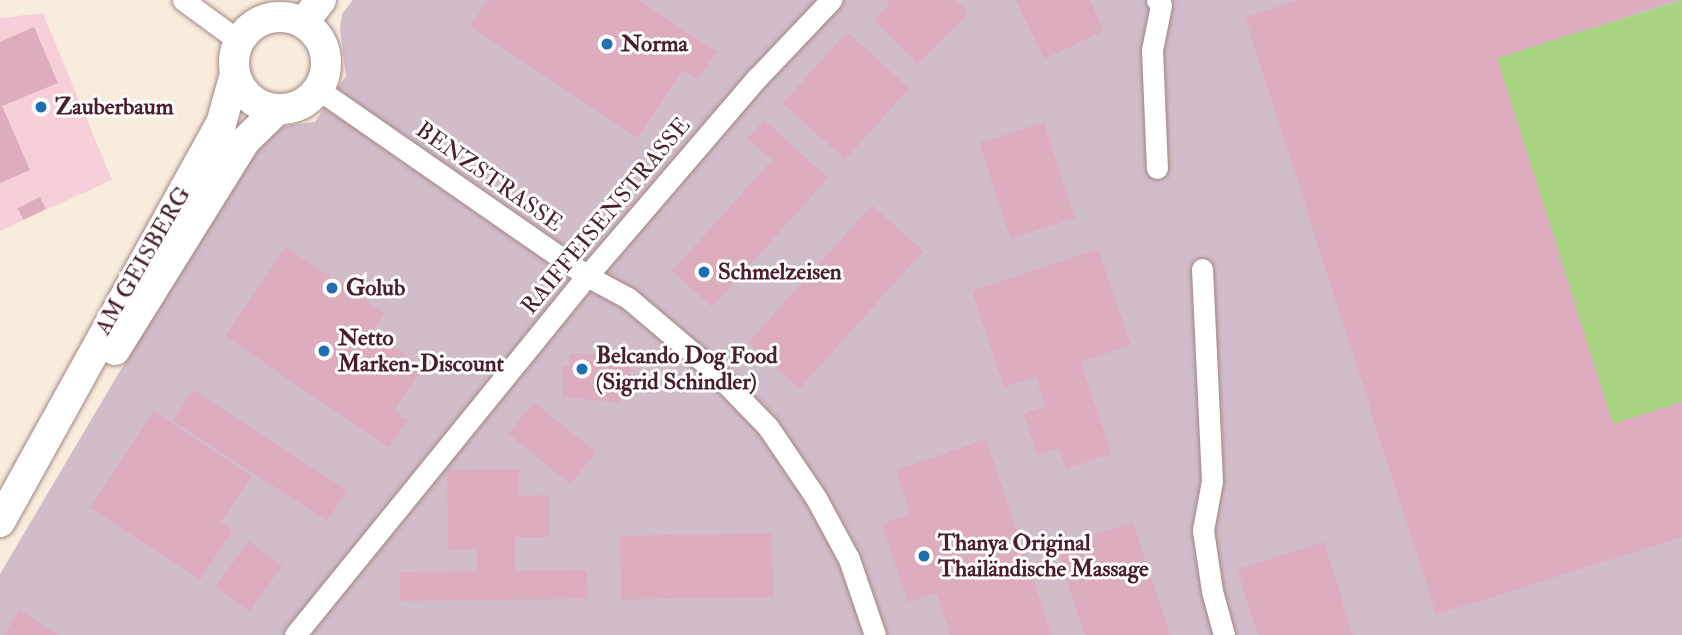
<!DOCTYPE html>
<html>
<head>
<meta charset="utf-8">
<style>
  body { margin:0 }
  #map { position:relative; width:1682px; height:635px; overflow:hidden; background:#f8ecdc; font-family:"IM FELL Double Pica",serif }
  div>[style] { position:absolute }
  .built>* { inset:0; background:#f6cfd8 }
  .industrial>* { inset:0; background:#d1bdca }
  .green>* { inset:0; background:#a8d380 }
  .building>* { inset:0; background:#ddadbf; transform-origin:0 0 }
  .roads { filter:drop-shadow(0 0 2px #a18684) drop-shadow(0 0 2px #a18684) }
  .street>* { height:21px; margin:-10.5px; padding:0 10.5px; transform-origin:10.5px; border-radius:10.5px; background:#fff }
  .secondary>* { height:30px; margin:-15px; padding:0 15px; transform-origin:15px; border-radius:15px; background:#fff }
  .secondary>.ring { margin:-15px; padding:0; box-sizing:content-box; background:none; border:30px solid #fff; border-radius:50% }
  .dots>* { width:19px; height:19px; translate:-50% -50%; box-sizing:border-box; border:4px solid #fff; border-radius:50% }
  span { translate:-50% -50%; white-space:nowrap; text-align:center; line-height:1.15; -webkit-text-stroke:6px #fff; paint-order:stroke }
  .poi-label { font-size:23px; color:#4a1f2b; font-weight:700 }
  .left { translate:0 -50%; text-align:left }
  .street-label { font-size:23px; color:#4a1f2b }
</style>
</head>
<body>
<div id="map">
  <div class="built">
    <i style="clip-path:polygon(43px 13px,112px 180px,0 231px,0 18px)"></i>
  </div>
  <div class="industrial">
    <i style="clip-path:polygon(353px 0,1682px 0,1682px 635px,0 635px,0 574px,263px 129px,315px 122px,346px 76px,340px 29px,342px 14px)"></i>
  </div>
  <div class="green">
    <i style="clip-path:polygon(1682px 0,1682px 402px,1613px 424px,1497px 58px)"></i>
  </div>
  <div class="building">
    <i style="clip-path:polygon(488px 0,639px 0,717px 52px,698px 80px,683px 70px,638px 138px,470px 26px)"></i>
    <i style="clip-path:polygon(887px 0,956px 0,969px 13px,917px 64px,874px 19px,890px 3px)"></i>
    <i style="clip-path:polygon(1016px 0,1090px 0,1104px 31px,1044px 59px)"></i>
    <i style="clip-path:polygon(1298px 0,1677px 0,1497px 58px,1613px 424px,1682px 402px,1682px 537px,1436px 615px,1245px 17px)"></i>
    <i style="clip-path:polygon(34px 27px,58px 83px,2px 106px,30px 170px,0 183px,0 42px)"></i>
    <i style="left:847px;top:32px;width:84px;height:96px;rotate:42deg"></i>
    <i style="clip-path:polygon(764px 120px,828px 178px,712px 307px,672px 271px,772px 160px,747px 139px)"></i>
    <i style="left:1044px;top:122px;width:101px;height:68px;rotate:72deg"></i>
    <i style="left:40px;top:197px;width:13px;height:25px;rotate:63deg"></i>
    <i style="left:872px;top:205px;width:69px;height:185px;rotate:42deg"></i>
    <i style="clip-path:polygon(286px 247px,385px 313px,372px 332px,424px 367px,394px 411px,408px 420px,389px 448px,225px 336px)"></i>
    <i style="clip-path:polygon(1098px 249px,1131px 345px,1081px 362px,1112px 454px,1066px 469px,1059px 448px,1037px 455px,1023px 414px,1045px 406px,1036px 377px,1004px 387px,972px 291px)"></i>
    <i style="clip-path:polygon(596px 350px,631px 353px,630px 397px,620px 397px,620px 403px,563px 397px,563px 366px,569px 366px,569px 354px,596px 354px)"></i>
    <i style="left:193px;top:390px;width:184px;height:37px;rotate:33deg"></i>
    <i style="left:534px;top:402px;width:80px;height:41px;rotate:39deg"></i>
    <i style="clip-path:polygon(153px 411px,252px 476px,221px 522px,233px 530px,200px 580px,90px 508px)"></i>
    <i style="clip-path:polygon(986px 439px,1052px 635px,950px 635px,936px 593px,908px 602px,882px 524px,910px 514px,896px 470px)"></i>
    <i style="clip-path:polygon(519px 469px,519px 496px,549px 495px,549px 537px,515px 537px,515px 571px,587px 570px,588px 599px,400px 601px,400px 572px,477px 571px,477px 549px,448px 550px,447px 470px)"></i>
    <i style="clip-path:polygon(1133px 522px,1170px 635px,1085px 635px,1056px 547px)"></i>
    <i style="left:772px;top:533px;width:64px;height:152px;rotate:89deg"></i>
    <i style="left:248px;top:541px;width:42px;height:57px;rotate:35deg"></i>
    <i style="clip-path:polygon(1324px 542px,1353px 635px,1258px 635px,1237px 569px)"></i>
    <i style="clip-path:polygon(19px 610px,59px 635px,4px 635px)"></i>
  </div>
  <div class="roads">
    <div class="street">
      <i style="left:183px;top:0;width:69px;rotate:36.2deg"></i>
      <i style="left:1157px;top:0;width:6px;rotate:51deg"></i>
      <i style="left:1161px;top:5px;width:46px;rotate:101.3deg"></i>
      <i style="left:1152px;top:50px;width:118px;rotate:87.6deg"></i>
      <i style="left:318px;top:89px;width:328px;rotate:34.8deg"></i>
      <i style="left:587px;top:276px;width:47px;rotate:28.2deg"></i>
      <i style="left:628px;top:298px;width:110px;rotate:40.2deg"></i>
      <i style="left:712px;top:369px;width:81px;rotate:46deg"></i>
      <i style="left:768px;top:427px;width:86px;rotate:55.9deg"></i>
      <i style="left:816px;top:498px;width:69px;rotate:61.6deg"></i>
      <i style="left:849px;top:559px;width:80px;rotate:71.1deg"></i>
      <i style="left:1202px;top:269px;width:212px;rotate:87.3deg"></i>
      <i style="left:1212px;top:481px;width:50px;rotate:100.4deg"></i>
      <i style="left:1203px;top:530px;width:62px;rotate:81.6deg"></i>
      <i style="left:1212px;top:591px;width:46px;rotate:74.7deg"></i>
      <i style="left:295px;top:635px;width:463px;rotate:-50.9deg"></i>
      <i style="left:587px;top:276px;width:261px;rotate:-49.4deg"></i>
      <i style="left:757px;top:78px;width:108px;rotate:-46.5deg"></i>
    </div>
    <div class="secondary">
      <i class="ring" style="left:234px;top:17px;width:62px;height:62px"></i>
      <i style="left:303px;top:23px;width:29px;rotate:-52deg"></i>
      <i style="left:115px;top:350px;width:246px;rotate:-58.1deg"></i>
      <i style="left:245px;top:141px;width:46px;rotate:-44.1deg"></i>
      <i style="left:0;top:522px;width:455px;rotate:-61deg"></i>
      <i style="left:221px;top:124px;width:52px;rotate:-74.4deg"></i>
    </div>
  </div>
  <div class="dots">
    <i style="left:607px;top:44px;background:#1f6fb2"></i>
    <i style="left:41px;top:107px;background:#1f6fb2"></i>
    <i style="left:704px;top:272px;background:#1f6fb2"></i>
    <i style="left:332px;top:288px;background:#1f6fb2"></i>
    <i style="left:324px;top:351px;background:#1f6fb2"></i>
    <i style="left:582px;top:369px;background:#1f6fb2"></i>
    <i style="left:924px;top:556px;background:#1f6fb2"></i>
  </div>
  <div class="poi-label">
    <span class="left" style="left:621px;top:44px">Norma</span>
    <span class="left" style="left:55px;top:107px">Zauberbaum</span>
    <span class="left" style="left:718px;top:272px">Schmelzeisen</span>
    <span class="left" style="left:346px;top:288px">Golub</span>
    <span class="left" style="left:338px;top:351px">Netto<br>Marken-Discount</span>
    <span class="left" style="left:596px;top:369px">Belcando Dog Food<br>(Sigrid Schindler)</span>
    <span class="left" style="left:938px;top:556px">Thanya Original<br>Thailändische Massage</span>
  </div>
  <div class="street-label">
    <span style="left:489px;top:177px;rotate:35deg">BENZSTRASSE</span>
    <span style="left:606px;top:216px;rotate:-50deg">RAIFFEISENSTRASSE</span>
    <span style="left:143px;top:261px;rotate:-60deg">AM GEISBERG</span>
  </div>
</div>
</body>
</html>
